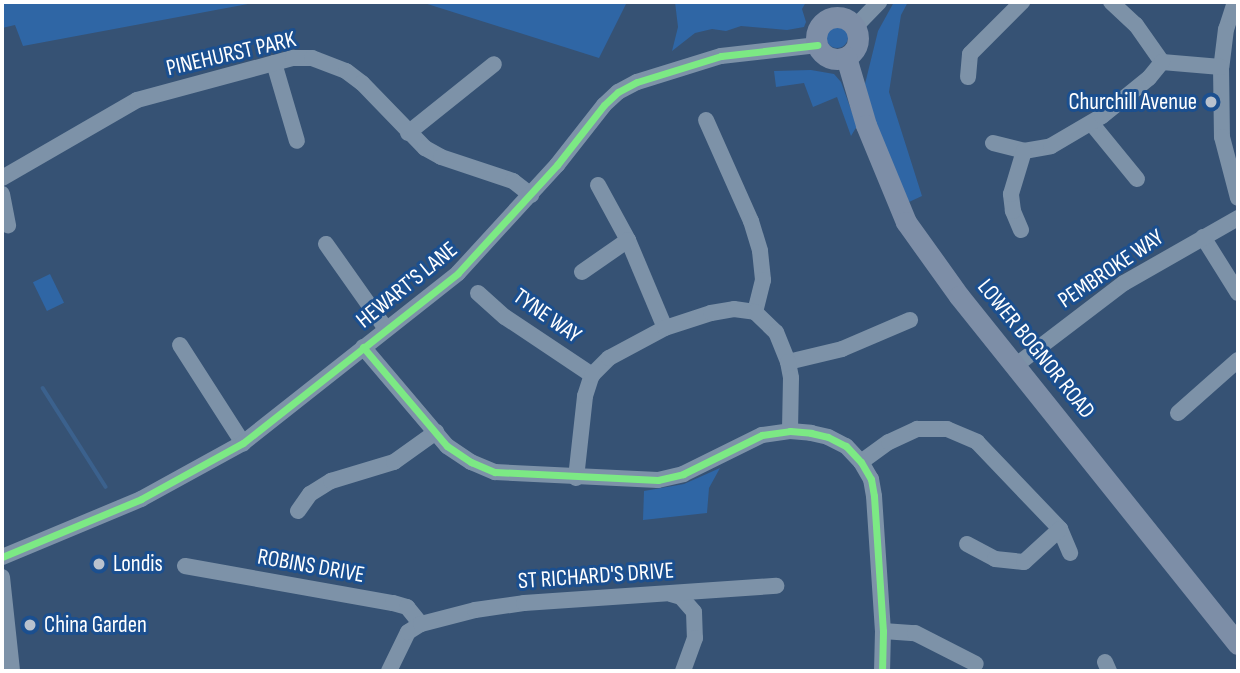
<!DOCTYPE html>
<html>
<head>
<meta charset="utf-8">
<style>
  body { margin:0 }
  #map { position:relative; width:1240px; height:673px; overflow:hidden; background:#365274; font-family:"Sofia Sans Condensed",sans-serif }
  div>[style] { position:absolute }
  .green>* { inset:0; background:#2f66a5; transform-origin:0 0 }
  .round { border-radius:50% }
  .stream>* { height:3.5px; margin:-1.75px; padding:0 1.75px; transform-origin:1.75px; border-radius:1.75px; background:#3b618d }
  .minor>* { height:16px; margin:-8px; padding:0 8px; transform-origin:8px; border-radius:8px; background:#7d92a8 }
  .major>* { height:21px; margin:-10.5px; padding:0 10.5px; transform-origin:10.5px; border-radius:10.5px; background:#7d8ea7 }
  .major>.ring { margin:-10.5px; padding:0; box-sizing:content-box; background:none; border:21px solid #7d8ea7; border-radius:50% }
  .cycleway>* { height:7px; margin:-3.5px; padding:0 3.5px; transform-origin:3.5px; border-radius:3.5px; background:#7ce984 }
  .dots>* { width:19px; height:19px; translate:-50% -50%; box-sizing:border-box; border:4px solid #1b4f8f; border-radius:50% }
  span { translate:-50% -50%; white-space:nowrap; text-align:center; line-height:1.15; -webkit-text-stroke:6px #1b4f8f; paint-order:stroke }
  .street-label { font-size:23px; color:#fff }
  .poi-label { font-size:23px; color:#fff }
  .right { translate:-100% -50%; text-align:right }
  .left { translate:0 -50%; text-align:left }
  .frame { position:absolute; inset:0; border:4px solid #fff; pointer-events:none }
</style>
</head>
<body>
<div id="map">
  <div class="green">
    <i style="clip-path:polygon(2px 2px,247px 2px,248px 4px,23px 46px,15px 25px,2px 28px)"></i>
    <i style="clip-path:polygon(421px 2px,627px 2px,599px 58px)"></i>
    <i style="clip-path:polygon(675px 2px,806px 2px,802px 9px,806px 22px,804px 27px,787px 30px,741px 26px,726px 31px,712px 29px,695px 33px,672px 51px,678px 27px)"></i>
    <i style="clip-path:polygon(894px 2px,908px 2px,901px 15px,889px 92px,922px 196px,909px 202px,874px 121px,864px 88px,878px 31px)"></i>
    <i class="round" style="left:826px;top:26px;width:22px;height:22px"></i>
    <i style="clip-path:polygon(811px 70px,834px 74px,841px 82px,857px 126px,851px 136px,837px 97px,813px 107px,804px 83px,776px 87px,774px 71px)"></i>
    <i style="left:50px;top:274px;width:32px;height:19px;rotate:64deg"></i>
    <i style="clip-path:polygon(720px 468px,709px 488px,707px 513px,643px 520px,644px 491px,684px 484px)"></i>
  </div>
  <div class="stream">
    <i style="left:43px;top:388px;width:117px;rotate:57.5deg"></i>
  </div>
  <div class="minor">
    <i style="left:1111px;top:2px;width:34px;rotate:43deg"></i>
    <i style="left:1136px;top:25px;width:45px;rotate:54.9deg"></i>
    <i style="left:1235px;top:2px;width:28px;rotate:108deg"></i>
    <i style="left:1226px;top:29px;width:38px;rotate:97deg"></i>
    <i style="left:1221px;top:67px;width:70px;rotate:89.2deg"></i>
    <i style="left:1222px;top:137px;width:63px;rotate:75.3deg"></i>
    <i style="left:855px;top:27px;width:35px;rotate:-46deg"></i>
    <i style="left:1162px;top:62px;width:59px;rotate:4.8deg"></i>
    <i style="left:274px;top:63px;width:81px;rotate:73.6deg"></i>
    <i style="left:968px;top:77px;width:23px;rotate:-85deg"></i>
    <i style="left:970px;top:54px;width:74px;rotate:-45deg"></i>
    <i style="left:706px;top:120px;width:111px;rotate:66deg"></i>
    <i style="left:751px;top:221px;width:31px;rotate:73deg"></i>
    <i style="left:760px;top:251px;width:29px;rotate:84deg"></i>
    <i style="left:763px;top:280px;width:33px;rotate:104deg"></i>
    <i style="left:1092px;top:124px;width:71px;rotate:50.7deg"></i>
    <i style="left:408px;top:133px;width:110px;rotate:-38.7deg"></i>
    <i style="left:993px;top:143px;width:32px;rotate:14deg"></i>
    <i style="left:1024px;top:151px;width:27px;rotate:-10deg"></i>
    <i style="left:1051px;top:146px;width:59px;rotate:-30.5deg"></i>
    <i style="left:1102px;top:116px;width:60px;rotate:-39deg"></i>
    <i style="left:1149px;top:78px;width:21px;rotate:-51deg"></i>
    <i style="left:2px;top:178px;width:156px;rotate:-30deg"></i>
    <i style="left:137px;top:100px;width:162px;rotate:-15.1deg"></i>
    <i style="left:293px;top:58px;width:19px"></i>
    <i style="left:312px;top:58px;width:36px;rotate:21deg"></i>
    <i style="left:346px;top:71px;width:20px;rotate:37deg"></i>
    <i style="left:362px;top:83px;width:91px;rotate:45.9deg"></i>
    <i style="left:425px;top:148px;width:18px;rotate:29deg"></i>
    <i style="left:441px;top:157px;width:76px;rotate:18.4deg"></i>
    <i style="left:513px;top:181px;width:23px;rotate:38deg"></i>
    <i style="left:598px;top:185px;width:63px;rotate:61.4deg"></i>
    <i style="left:628px;top:240px;width:95px;rotate:67.2deg"></i>
    <i style="left:2px;top:194px;width:32px;rotate:79deg"></i>
    <i style="left:1021px;top:230px;width:21px;rotate:-113deg"></i>
    <i style="left:1013px;top:211px;width:17px;rotate:-97deg"></i>
    <i style="left:1011px;top:194px;width:45px;rotate:-73.2deg"></i>
    <i style="left:1203px;top:237px;width:66px;rotate:58deg"></i>
    <i style="left:326px;top:244px;width:104px;rotate:54.8deg"></i>
    <i style="left:582px;top:272px;width:56px;rotate:-34.8deg"></i>
    <i style="left:478px;top:293px;width:36px;rotate:42deg"></i>
    <i style="left:505px;top:317px;width:105px;rotate:33.7deg"></i>
    <i style="left:180px;top:345px;width:117px;rotate:57.3deg"></i>
    <i style="left:363px;top:347px;width:130px;rotate:49.7deg"></i>
    <i style="left:447px;top:446px;width:29px;rotate:34deg"></i>
    <i style="left:471px;top:462px;width:26px;rotate:23deg"></i>
    <i style="left:495px;top:472px;width:163px;rotate:2.8deg"></i>
    <i style="left:658px;top:480px;width:26px;rotate:-13deg"></i>
    <i style="left:683px;top:474px;width:88px;rotate:-26.3deg"></i>
    <i style="left:762px;top:435px;width:28px;rotate:-8deg"></i>
    <i style="left:790px;top:431px;width:21px;rotate:5deg"></i>
    <i style="left:811px;top:433px;width:17px;rotate:13deg"></i>
    <i style="left:828px;top:437px;width:20px;rotate:27deg"></i>
    <i style="left:846px;top:446px;width:22px;rotate:47deg"></i>
    <i style="left:861px;top:462px;width:20px;rotate:60deg"></i>
    <i style="left:871px;top:479px;width:17px;rotate:80deg"></i>
    <i style="left:874px;top:496px;width:135px;rotate:86.2deg"></i>
    <i style="left:883px;top:631px;width:40px;rotate:91.4deg"></i>
    <i style="left:788px;top:362px;width:56px;rotate:-13.5deg"></i>
    <i style="left:842px;top:349px;width:74px;rotate:-23.1deg"></i>
    <i style="left:1015px;top:366px;width:137px;rotate:-37.3deg"></i>
    <i style="left:1124px;top:283px;width:131px;rotate:-29.7deg"></i>
    <i style="left:1178px;top:413px;width:80px;rotate:-41.5deg"></i>
    <i style="left:861px;top:462px;width:34px;rotate:-36deg"></i>
    <i style="left:889px;top:442px;width:31px;rotate:-25deg"></i>
    <i style="left:917px;top:429px;width:30px"></i>
    <i style="left:947px;top:429px;width:33px;rotate:23deg"></i>
    <i style="left:977px;top:442px;width:120px;rotate:46.3deg"></i>
    <i style="left:1060px;top:529px;width:26px;rotate:67deg"></i>
    <i style="left:576px;top:478px;width:82px;rotate:-83.7deg"></i>
    <i style="left:585px;top:396px;width:22px;rotate:-72deg"></i>
    <i style="left:592px;top:375px;width:24px;rotate:-45deg"></i>
    <i style="left:609px;top:358px;width:64px;rotate:-28.2deg"></i>
    <i style="left:665px;top:328px;width:48px;rotate:-18.1deg"></i>
    <i style="left:711px;top:313px;width:23px;rotate:-10deg"></i>
    <i style="left:734px;top:309px;width:21px;rotate:8deg"></i>
    <i style="left:755px;top:312px;width:29px;rotate:44deg"></i>
    <i style="left:776px;top:332px;width:32px;rotate:68deg"></i>
    <i style="left:788px;top:362px;width:16px;rotate:79deg"></i>
    <i style="left:791px;top:378px;width:53px;rotate:91.1deg"></i>
    <i style="left:298px;top:511px;width:21px;rotate:-55deg"></i>
    <i style="left:310px;top:494px;width:25px;rotate:-32deg"></i>
    <i style="left:331px;top:481px;width:66px;rotate:-16.8deg"></i>
    <i style="left:394px;top:462px;width:52px;rotate:-35.5deg"></i>
    <i style="left:967px;top:544px;width:32px;rotate:28deg"></i>
    <i style="left:995px;top:559px;width:29px;rotate:6deg"></i>
    <i style="left:1024px;top:562px;width:49px;rotate:-42.5deg"></i>
    <i style="left:2px;top:557px;width:151px;rotate:-22.6deg"></i>
    <i style="left:141px;top:499px;width:116px;rotate:-28.8deg"></i>
    <i style="left:243px;top:443px;width:274px;rotate:-38.3deg"></i>
    <i style="left:458px;top:273px;width:147px;rotate:-47.5deg"></i>
    <i style="left:557px;top:165px;width:76px;rotate:-51.9deg"></i>
    <i style="left:604px;top:105px;width:19px;rotate:-43deg"></i>
    <i style="left:618px;top:92px;width:21px;rotate:-28deg"></i>
    <i style="left:637px;top:82px;width:88px;rotate:-17.2deg"></i>
    <i style="left:721px;top:56px;width:97px;rotate:-6.5deg"></i>
    <i style="left:185px;top:566px;width:211px;rotate:10.1deg"></i>
    <i style="left:393px;top:603px;width:15px;rotate:16deg"></i>
    <i style="left:407px;top:607px;width:22px;rotate:51deg"></i>
    <i style="left:2px;top:577px;width:95px;rotate:83.9deg"></i>
    <i style="left:671px;top:594px;width:10px;rotate:17deg"></i>
    <i style="left:681px;top:597px;width:20px;rotate:49deg"></i>
    <i style="left:694px;top:612px;width:26px;rotate:88deg"></i>
    <i style="left:695px;top:638px;width:35px;rotate:110deg"></i>
    <i style="left:883px;top:631px;width:32px;rotate:4deg"></i>
    <i style="left:915px;top:633px;width:68px;rotate:26.9deg"></i>
    <i style="left:1105px;top:662px;width:10px;rotate:66deg"></i>
    <i style="left:389px;top:671px;width:43px;rotate:-64deg"></i>
    <i style="left:408px;top:632px;width:15px;rotate:-32deg"></i>
    <i style="left:421px;top:624px;width:56px;rotate:-14.5deg"></i>
    <i style="left:475px;top:610px;width:49px;rotate:-8.1deg"></i>
    <i style="left:524px;top:603px;width:253px;rotate:-3.9deg"></i>
  </div>
  <div class="major">
    <i class="ring" style="left:816px;top:17px;width:21px;height:21px"></i>
    <i style="left:846px;top:57px;width:71px;rotate:73.6deg"></i>
    <i style="left:866px;top:125px;width:105px;rotate:67.6deg"></i>
    <i style="left:906px;top:222px;width:91px;rotate:54.4deg"></i>
    <i style="left:959px;top:296px;width:446px;rotate:51.3deg"></i>
  </div>
  <div class="cycleway">
    <i style="left:363px;top:347px;width:130px;rotate:49.7deg"></i>
    <i style="left:447px;top:446px;width:29px;rotate:34deg"></i>
    <i style="left:471px;top:462px;width:26px;rotate:23deg"></i>
    <i style="left:495px;top:472px;width:163px;rotate:2.8deg"></i>
    <i style="left:658px;top:480px;width:26px;rotate:-13deg"></i>
    <i style="left:683px;top:474px;width:88px;rotate:-26.3deg"></i>
    <i style="left:762px;top:435px;width:28px;rotate:-8deg"></i>
    <i style="left:790px;top:431px;width:21px;rotate:5deg"></i>
    <i style="left:811px;top:433px;width:17px;rotate:13deg"></i>
    <i style="left:828px;top:437px;width:20px;rotate:27deg"></i>
    <i style="left:846px;top:446px;width:22px;rotate:47deg"></i>
    <i style="left:861px;top:462px;width:20px;rotate:60deg"></i>
    <i style="left:871px;top:479px;width:17px;rotate:80deg"></i>
    <i style="left:874px;top:496px;width:135px;rotate:86.2deg"></i>
    <i style="left:883px;top:631px;width:40px;rotate:91.4deg"></i>
    <i style="left:2px;top:557px;width:151px;rotate:-22.6deg"></i>
    <i style="left:141px;top:499px;width:116px;rotate:-28.8deg"></i>
    <i style="left:243px;top:443px;width:274px;rotate:-38.3deg"></i>
    <i style="left:458px;top:273px;width:147px;rotate:-47.5deg"></i>
    <i style="left:557px;top:165px;width:76px;rotate:-51.9deg"></i>
    <i style="left:604px;top:105px;width:19px;rotate:-43deg"></i>
    <i style="left:618px;top:92px;width:21px;rotate:-28deg"></i>
    <i style="left:637px;top:82px;width:88px;rotate:-17.2deg"></i>
    <i style="left:721px;top:56px;width:97px;rotate:-6.5deg"></i>
  </div>
  <div class="dots">
    <i style="left:1211px;top:102px;background:#b9c2ce"></i>
    <i style="left:99px;top:564px;background:#b9c2ce"></i>
    <i style="left:30px;top:625px;background:#b9c2ce"></i>
  </div>
  <div class="street-label">
    <span style="left:231px;top:54px;rotate:-13deg">PINEHURST PARK</span>
    <span style="left:1111px;top:269px;rotate:-34deg">PEMBROKE WAY</span>
    <span style="left:407px;top:285px;rotate:-39deg">HEWART'S LANE</span>
    <span style="left:547px;top:316px;rotate:35deg">TYNE WAY</span>
    <span style="left:1036px;top:349px;rotate:51deg">LOWER BOGNOR ROAD</span>
    <span style="left:311px;top:566px;rotate:10deg">ROBINS DRIVE</span>
    <span style="left:596px;top:576px;rotate:-4deg">ST RICHARD'S DRIVE</span>
  </div>
  <div class="poi-label">
    <span class="right" style="left:1197px;top:102px">Churchill Avenue</span>
    <span class="left" style="left:113px;top:564px">Londis</span>
    <span class="left" style="left:44px;top:625px">China Garden</span>
  </div>
  <div class="frame"></div>
</div>
</body>
</html>
